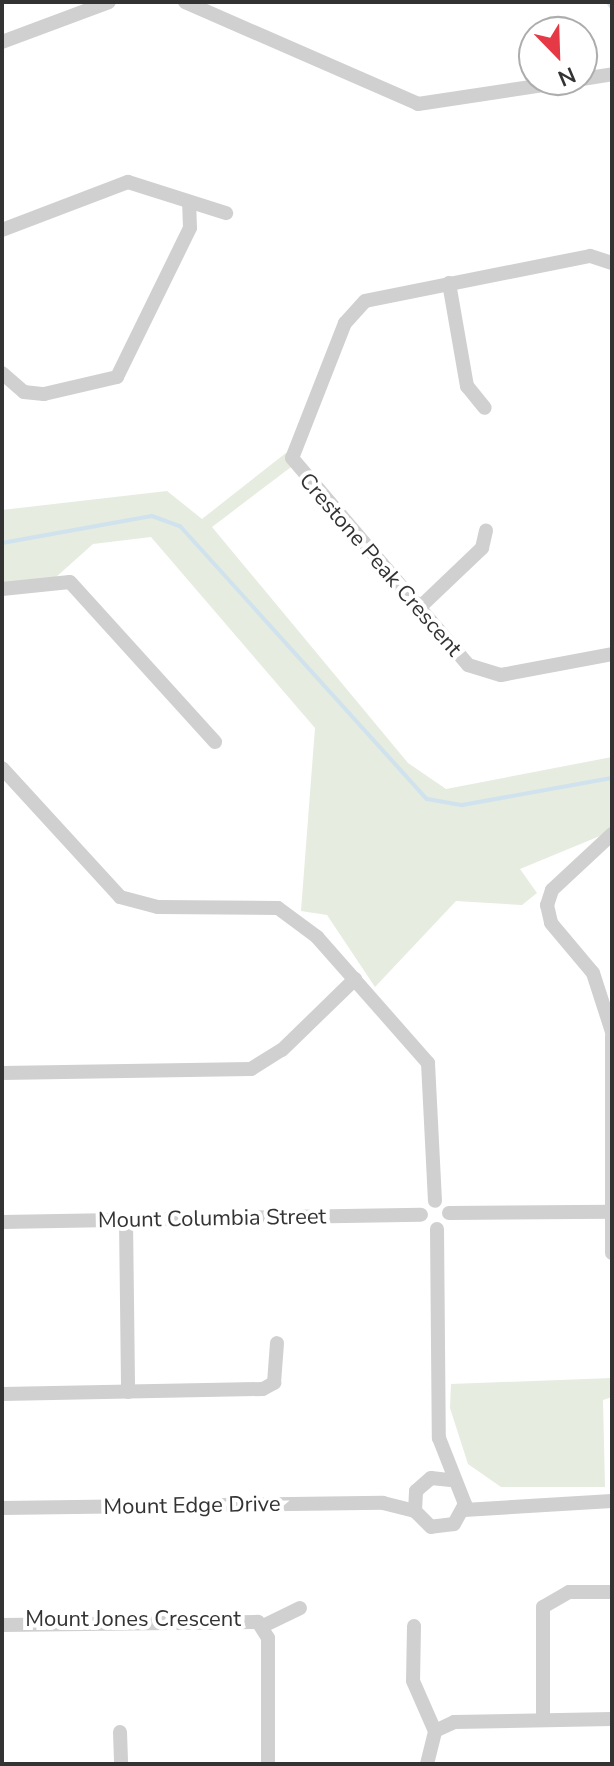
<!DOCTYPE html>
<html>
<head>
<meta charset="utf-8">
<style>
  body { margin:0 }
  #map { position:relative; width:614px; height:1766px; overflow:hidden; background:#fff; font-family:"Nunito Sans",sans-serif }
  div>[style] { position:absolute }
  .green>* { inset:0; background:#e6ecdf }
  .stream>* { height:4px; margin:-2px; padding:0 2px; transform-origin:2px; border-radius:2px; background:#cfe2ee }
  .minor>* { height:14px; margin:-7px; padding:0 7px; transform-origin:7px; border-radius:7px; background:#d0d0d0 }
  span { translate:-50% -50%; white-space:nowrap; text-align:center; line-height:1.15; -webkit-text-stroke:8px #fff; paint-order:stroke }
  .street-label { font-size:22px; color:#333 }
  .frame { position:absolute; inset:0; border:4px solid #333; pointer-events:none }
  .north { position:absolute; left:518px; top:16px; width:80px; height:80px; box-sizing:border-box; background:#fff; border:2px solid #adadad; border-radius:50%; rotate:157deg; font-size:22px; font-weight:700; line-height:32px; text-align:center; color:#333 }
  .north::after { content:''; display:block; margin:auto; width:28px; height:36px; background:#e63946; clip-path:polygon(50% 0,100% 100%,50% 72%,0 100%) }
</style>
</head>
<body>
<div id="map">
  <div class="green">
    <i style="clip-path:polygon(291px 449px,295px 464px,212px 527px,408px 763px,446px 789px,612px 757px,612px 831px,520px 869px,537px 893px,522px 905px,456px 901px,375px 987px,327px 915px,301px 911px,315px 728px,151px 537px,93px 544px,55px 578px,2px 587px,2px 510px,167px 491px,202px 519px)"></i>
    <i style="clip-path:polygon(612px 1378px,612px 1397px,603px 1400px,605px 1487px,501px 1487px,468px 1464px,450px 1408px,451px 1384px)"></i>
  </div>
  <div class="stream">
    <i style="left:608px;top:2px;width:7px;rotate:56deg"></i>
    <i style="left:2px;top:543px;width:152px;rotate:-10.2deg"></i>
    <i style="left:152px;top:516px;width:30px;rotate:20deg"></i>
    <i style="left:180px;top:526px;width:368px;rotate:47.9deg"></i>
    <i style="left:427px;top:799px;width:36px;rotate:10deg"></i>
    <i style="left:462px;top:805px;width:152px;rotate:-10.2deg"></i>
  </div>
  <div class="minor">
    <i style="left:185px;top:2px;width:254px;rotate:23.6deg"></i>
    <i style="left:418px;top:104px;width:160px;rotate:-8.6deg"></i>
    <i style="left:2px;top:42px;width:114px;rotate:-20.5deg"></i>
    <i style="left:582px;top:79px;width:30px;rotate:-9deg"></i>
    <i style="left:2px;top:230px;width:135px;rotate:-20.9deg"></i>
    <i style="left:128px;top:182px;width:103px;rotate:17.6deg"></i>
    <i style="left:612px;top:263px;width:23px;rotate:-162deg"></i>
    <i style="left:590px;top:256px;width:229px;rotate:168.7deg"></i>
    <i style="left:365px;top:301px;width:30px;rotate:132deg"></i>
    <i style="left:345px;top:323px;width:145px;rotate:111.4deg"></i>
    <i style="left:292px;top:458px;width:272px;rotate:49.6deg"></i>
    <i style="left:468px;top:665px;width:34px;rotate:17deg"></i>
    <i style="left:501px;top:675px;width:113px;rotate:-10.7deg"></i>
    <i style="left:449px;top:283px;width:105px;rotate:80.1deg"></i>
    <i style="left:467px;top:386px;width:28px;rotate:51deg"></i>
    <i style="left:2px;top:373px;width:29px;rotate:41deg"></i>
    <i style="left:24px;top:392px;width:20px;rotate:6deg"></i>
    <i style="left:44px;top:394px;width:75px;rotate:-13.1deg"></i>
    <i style="left:117px;top:377px;width:166px;rotate:-63.9deg"></i>
    <i style="left:190px;top:228px;width:25px;rotate:-92deg"></i>
    <i style="left:2px;top:589px;width:68px;rotate:-5.9deg"></i>
    <i style="left:70px;top:582px;width:216px;rotate:47.8deg"></i>
    <i style="left:417px;top:610px;width:90px;rotate:-43.6deg"></i>
    <i style="left:482px;top:548px;width:18px;rotate:-77deg"></i>
    <i style="left:2px;top:768px;width:175px;rotate:47.5deg"></i>
    <i style="left:120px;top:897px;width:39px;rotate:15deg"></i>
    <i style="left:158px;top:907px;width:120px;rotate:0.5deg"></i>
    <i style="left:278px;top:908px;width:49px;rotate:36.6deg"></i>
    <i style="left:317px;top:937px;width:168px;rotate:48.6deg"></i>
    <i style="left:428px;top:1063px;width:138px;rotate:87.1deg"></i>
    <i style="left:612px;top:834px;width:82px;rotate:137deg"></i>
    <i style="left:552px;top:890px;width:16px;rotate:108deg"></i>
    <i style="left:547px;top:905px;width:18px;rotate:77deg"></i>
    <i style="left:551px;top:923px;width:65px;rotate:50deg"></i>
    <i style="left:593px;top:973px;width:62px;rotate:72.1deg"></i>
    <i style="left:612px;top:1036px;width:217px;rotate:90deg"></i>
    <i style="left:2px;top:1073px;width:249px;rotate:-0.9deg"></i>
    <i style="left:251px;top:1069px;width:36px;rotate:-32deg"></i>
    <i style="left:282px;top:1050px;width:102px;rotate:-44.2deg"></i>
    <i style="left:449px;top:1213px;width:163px;rotate:-0.4deg"></i>
    <i style="left:126px;top:1220px;width:172px;rotate:89.3deg"></i>
    <i style="left:2px;top:1222px;width:419px;rotate:-1deg"></i>
    <i style="left:437px;top:1229px;width:209px;rotate:89.5deg"></i>
    <i style="left:439px;top:1438px;width:71px;rotate:68.5deg"></i>
    <i style="left:465px;top:1504px;width:23px;rotate:119deg"></i>
    <i style="left:454px;top:1524px;width:23px;rotate:173deg"></i>
    <i style="left:431px;top:1527px;width:23px;rotate:-135deg"></i>
    <i style="left:415px;top:1511px;width:20px;rotate:-87deg"></i>
    <i style="left:416px;top:1491px;width:20px;rotate:-41deg"></i>
    <i style="left:431px;top:1478px;width:20px;rotate:6deg"></i>
    <i style="left:2px;top:1394px;width:261px;rotate:-1.1deg"></i>
    <i style="left:263px;top:1389px;width:13px;rotate:-29deg"></i>
    <i style="left:274px;top:1383px;width:40px;rotate:-85.7deg"></i>
    <i style="left:2px;top:1508px;width:381px;rotate:-0.8deg"></i>
    <i style="left:383px;top:1503px;width:33px;rotate:14deg"></i>
    <i style="left:464px;top:1510px;width:148px;rotate:-3.5deg"></i>
    <i style="left:2px;top:1625px;width:256px;rotate:-0.7deg"></i>
    <i style="left:258px;top:1622px;width:19px;rotate:58deg"></i>
    <i style="left:268px;top:1638px;width:126px;rotate:90deg"></i>
    <i style="left:263px;top:1626px;width:41px;rotate:-25.9deg"></i>
    <i style="left:414px;top:1626px;width:55px;rotate:91deg"></i>
    <i style="left:413px;top:1681px;width:55px;rotate:66.3deg"></i>
    <i style="left:543px;top:1719px;width:112px;rotate:-90deg"></i>
    <i style="left:543px;top:1607px;width:30px;rotate:-30deg"></i>
    <i style="left:569px;top:1592px;width:43px"></i>
    <i style="left:120px;top:1732px;width:32px;rotate:88deg"></i>
    <i style="left:427px;top:1764px;width:34px;rotate:-76deg"></i>
    <i style="left:435px;top:1731px;width:21px;rotate:-25deg"></i>
    <i style="left:454px;top:1722px;width:158px;rotate:-1.1deg"></i>
  </div>
  <div class="street-label">
    <span style="left:380px;top:565px;rotate:49deg">Crestone Peak Crescent</span>
    <span style="left:212px;top:1219px;rotate:-1deg">Mount Columbia Street</span>
    <span style="left:192px;top:1506px;rotate:-1deg">Mount Edge Drive</span>
    <span style="left:133px;top:1620px">Mount Jones Crescent</span>
  </div>
  <div class="frame"></div>
  <div class="north">N</div>
</div>
</body>
</html>
